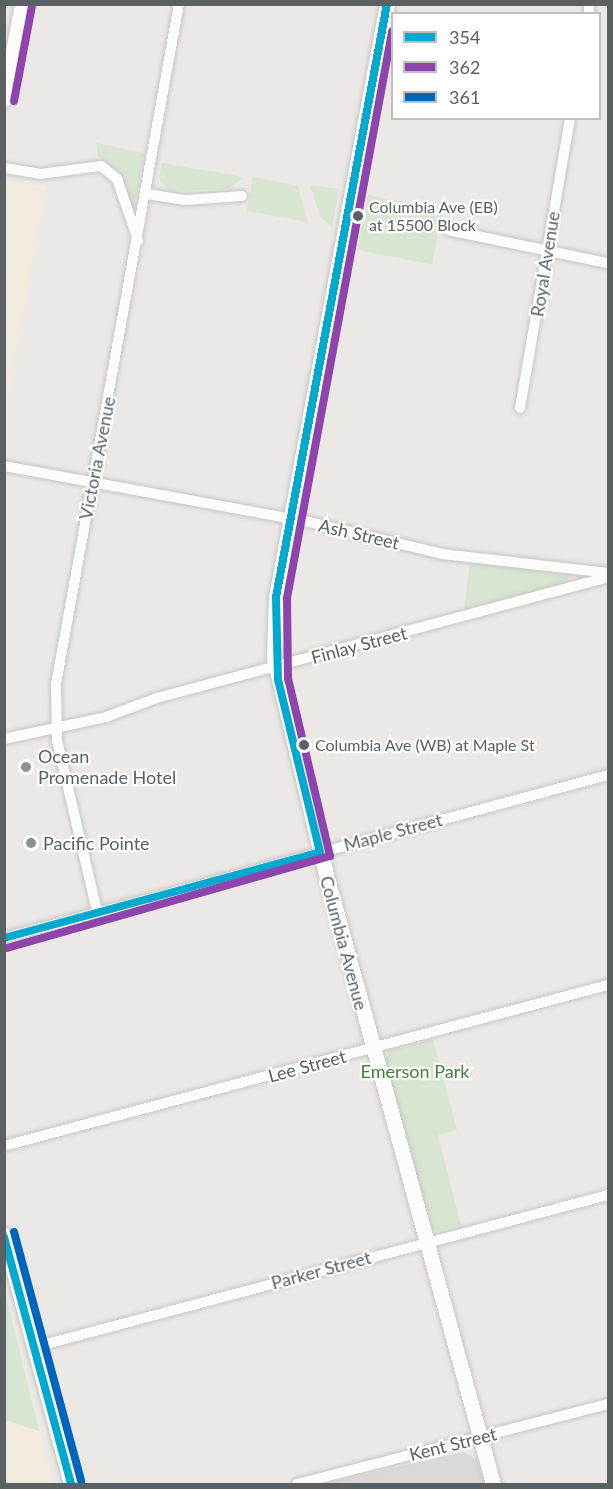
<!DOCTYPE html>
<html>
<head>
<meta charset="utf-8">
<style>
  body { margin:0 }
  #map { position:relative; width:613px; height:1489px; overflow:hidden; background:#ebe8e5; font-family:Lato,sans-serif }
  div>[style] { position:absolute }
  .commercial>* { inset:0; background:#f4ebdf }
  .industrial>* { inset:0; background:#dcd9d6 }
  .green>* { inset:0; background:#d7e5d1; transform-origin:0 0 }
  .roads { filter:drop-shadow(0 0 2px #c6c6c6) drop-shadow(0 0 2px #c6c6c6) }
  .street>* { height:10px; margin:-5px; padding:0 5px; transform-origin:5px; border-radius:5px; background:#fcfcfb }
  .secondary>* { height:15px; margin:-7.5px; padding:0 7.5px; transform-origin:7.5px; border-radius:7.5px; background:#fcfcfb }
  .bus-1>* { height:8px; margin:-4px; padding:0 4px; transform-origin:4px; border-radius:4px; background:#00a9ce }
  .bus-2>* { height:8px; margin:-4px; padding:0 4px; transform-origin:4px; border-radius:4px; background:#8e44ad }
  .bus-3>* { height:8px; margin:-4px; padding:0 4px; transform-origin:4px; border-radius:4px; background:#0065bd }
  .dots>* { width:16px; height:16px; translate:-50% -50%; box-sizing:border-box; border:3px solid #fff; border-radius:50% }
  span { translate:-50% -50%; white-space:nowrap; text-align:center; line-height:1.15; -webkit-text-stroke:4.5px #fff; paint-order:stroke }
  .bus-label { font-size:16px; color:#5b6063 }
  .left { translate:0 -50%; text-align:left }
  .street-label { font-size:18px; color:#5b6063 }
  .poi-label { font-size:18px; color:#5b6063 }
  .park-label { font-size:18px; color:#43823b }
  .frame { position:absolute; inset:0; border:6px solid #5b6063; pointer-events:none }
  .legend { position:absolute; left:391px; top:12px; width:210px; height:108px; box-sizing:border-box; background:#fff; border:2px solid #bdbfc1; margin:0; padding:8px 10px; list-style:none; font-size:18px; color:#5b6063 }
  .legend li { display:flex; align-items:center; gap:12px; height:30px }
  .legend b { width:30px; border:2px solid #bdbfc1 }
</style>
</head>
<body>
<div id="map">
  <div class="commercial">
    <i style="clip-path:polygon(5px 180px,46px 187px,5px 412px,4px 180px)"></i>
    <i style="clip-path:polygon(5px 1420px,39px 1431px,54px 1484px,5px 1484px)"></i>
  </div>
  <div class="industrial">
    <i style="clip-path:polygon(464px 1452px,478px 1461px,485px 1484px,320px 1484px)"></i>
  </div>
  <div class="green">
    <i style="clip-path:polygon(96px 143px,144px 153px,134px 209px,122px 175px,98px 156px)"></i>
    <i style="clip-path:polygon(162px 163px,244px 177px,228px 189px,170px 191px,159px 179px)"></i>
    <i style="clip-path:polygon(253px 177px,298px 186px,308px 222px,247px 211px)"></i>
    <i style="clip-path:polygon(310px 185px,339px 189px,332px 227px,321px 218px)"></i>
    <i style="left:368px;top:195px;width:76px;height:56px;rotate:11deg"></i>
    <i style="clip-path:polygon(470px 563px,570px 574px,571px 576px,562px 584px,464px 610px)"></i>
    <i style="clip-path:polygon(433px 1039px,457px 1130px,438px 1135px,461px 1226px,437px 1231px,431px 1229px,421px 1206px,394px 1089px,383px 1063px,390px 1051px)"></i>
    <i style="clip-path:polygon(5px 1293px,39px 1431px,5px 1420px)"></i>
  </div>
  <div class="roads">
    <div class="street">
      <i style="left:589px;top:14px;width:10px;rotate:-90deg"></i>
      <i style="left:4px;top:168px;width:36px;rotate:9deg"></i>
      <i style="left:40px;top:174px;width:62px;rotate:-7.5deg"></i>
      <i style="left:101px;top:166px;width:21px;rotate:39deg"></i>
      <i style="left:117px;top:179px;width:65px;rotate:71deg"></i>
      <i style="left:147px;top:194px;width:39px;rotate:9deg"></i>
      <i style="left:186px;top:200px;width:56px;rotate:-4.1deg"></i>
      <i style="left:448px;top:230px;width:163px;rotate:11.7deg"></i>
      <i style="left:520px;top:408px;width:294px;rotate:-80.2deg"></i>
      <i style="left:4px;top:466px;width:310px;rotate:10.4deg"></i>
      <i style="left:309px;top:522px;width:137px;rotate:13.5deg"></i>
      <i style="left:442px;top:554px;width:167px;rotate:6.5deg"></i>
      <i style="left:4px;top:739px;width:104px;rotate:-12.2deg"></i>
      <i style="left:106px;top:717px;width:54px;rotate:-20.4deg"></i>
      <i style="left:157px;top:698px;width:467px;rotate:-15deg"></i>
      <i style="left:97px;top:911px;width:175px;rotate:-103.2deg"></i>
      <i style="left:57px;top:741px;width:57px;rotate:-91deg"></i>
      <i style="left:56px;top:684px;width:691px;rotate:-79.75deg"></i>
      <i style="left:4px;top:938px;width:626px;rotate:-15.1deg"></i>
      <i style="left:4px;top:1146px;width:625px;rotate:-14.93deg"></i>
      <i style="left:35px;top:1347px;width:593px;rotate:-14.86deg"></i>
      <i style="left:297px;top:1484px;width:321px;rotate:-14.4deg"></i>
    </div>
    <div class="secondary">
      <i style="left:387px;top:4px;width:603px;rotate:100.6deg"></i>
      <i style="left:276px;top:597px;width:61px;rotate:91.9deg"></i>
      <i style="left:274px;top:658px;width:215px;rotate:76.5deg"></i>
      <i style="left:324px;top:867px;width:640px;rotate:74.68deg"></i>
      <i style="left:4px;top:99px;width:97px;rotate:-79.3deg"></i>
      <i style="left:4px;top:1235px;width:258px;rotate:74.9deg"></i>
    </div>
  </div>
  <div class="bus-1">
    <i style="left:320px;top:852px;width:177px;rotate:-103.7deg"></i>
    <i style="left:278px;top:680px;width:83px;rotate:-91.4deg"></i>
    <i style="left:276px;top:597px;width:603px;rotate:-79.4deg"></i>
    <i style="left:4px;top:938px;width:327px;rotate:-15.2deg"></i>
    <i style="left:4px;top:1237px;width:256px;rotate:74.8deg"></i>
  </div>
  <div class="bus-2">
    <i style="left:14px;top:101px;width:97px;rotate:-79.3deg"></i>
    <i style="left:7px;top:948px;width:336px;rotate:-15.9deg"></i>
    <i style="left:330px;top:856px;width:182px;rotate:-103.3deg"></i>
    <i style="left:288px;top:679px;width:81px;rotate:-90.7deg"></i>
    <i style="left:287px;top:598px;width:576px;rotate:-79.49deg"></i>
  </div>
  <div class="bus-3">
    <i style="left:14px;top:1232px;width:258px;rotate:74.9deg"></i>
  </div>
  <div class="dots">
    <i style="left:358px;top:216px;background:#5b6063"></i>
    <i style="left:304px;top:745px;background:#5b6063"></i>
    <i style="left:26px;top:767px;background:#8d9090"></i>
    <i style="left:31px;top:843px;background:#8d9090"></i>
  </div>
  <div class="bus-label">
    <span class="left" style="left:369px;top:216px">Columbia Ave (EB)<br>at 15500 Block</span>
    <span class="left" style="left:315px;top:745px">Columbia Ave (WB) at Maple St</span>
  </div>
  <div class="street-label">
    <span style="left:545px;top:264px;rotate:-81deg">Royal Avenue</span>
    <span style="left:97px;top:458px;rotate:-79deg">Victoria Avenue</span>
    <span style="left:359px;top:534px;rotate:13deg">Ash Street</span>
    <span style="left:359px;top:645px;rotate:-15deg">Finlay Street</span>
    <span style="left:393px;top:832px;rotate:-15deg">Maple Street</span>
    <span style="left:344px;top:943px;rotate:75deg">Columbia Avenue</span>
    <span style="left:307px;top:1066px;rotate:-15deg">Lee Street</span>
    <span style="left:321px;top:1270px;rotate:-15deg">Parker Street</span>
    <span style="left:453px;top:1444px;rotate:-14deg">Kent Street</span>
  </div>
  <div class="poi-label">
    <span class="left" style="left:38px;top:767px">Ocean<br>Promenade Hotel</span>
    <span class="left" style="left:43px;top:843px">Pacific Pointe</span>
  </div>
  <div class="park-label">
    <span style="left:415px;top:1071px">Emerson Park</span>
  </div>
  <div class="frame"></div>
  <ul class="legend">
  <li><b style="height:8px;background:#00a9ce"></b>354</li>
  <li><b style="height:8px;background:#8e44ad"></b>362</li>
  <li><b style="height:8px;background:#0065bd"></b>361</li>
  </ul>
</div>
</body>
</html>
